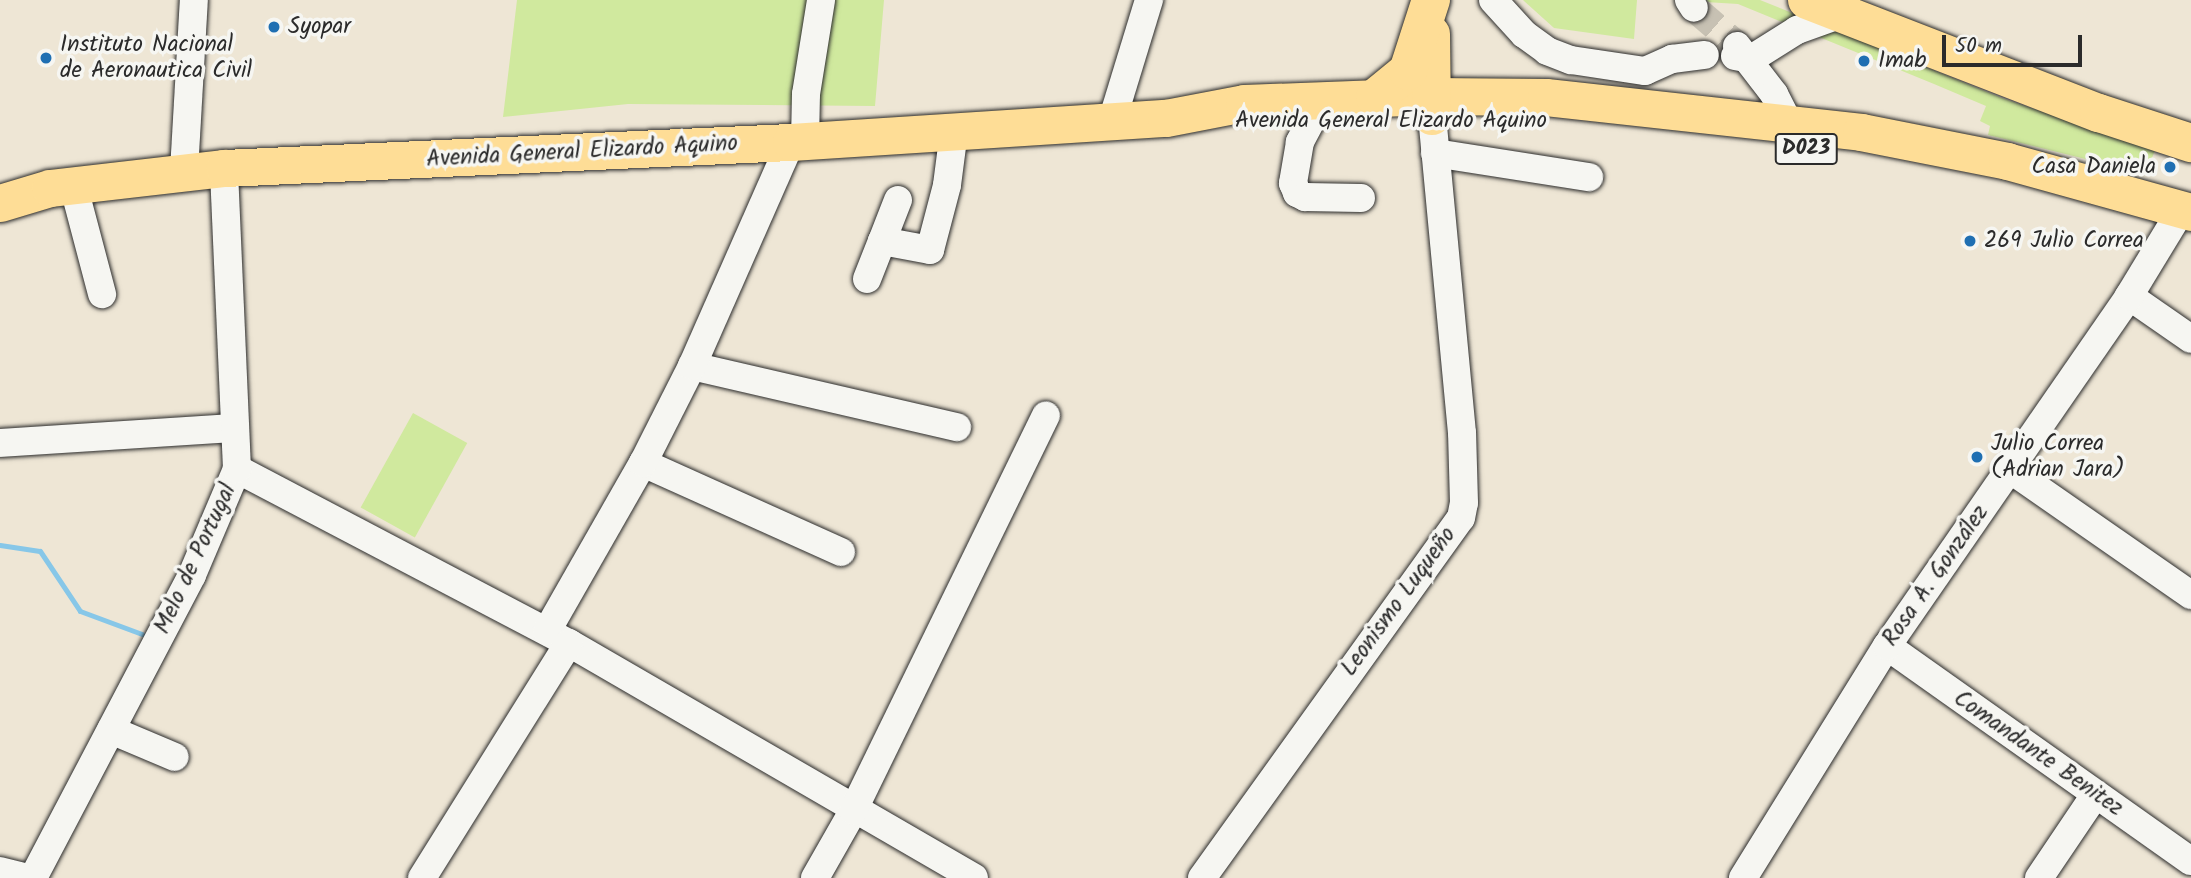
<!DOCTYPE html>
<html>
<head>
<meta charset="utf-8">
<style>
  body { margin:0 }
  #map { position:relative; width:2191px; height:878px; overflow:hidden; background:#eee6d5; font-family:Kalam,sans-serif }
  div>[style] { position:absolute }
  .green>* { inset:0; background:#d0e99e; transform-origin:0 0 }
  .stream>* { height:5px; margin:-2.5px; padding:0 2.5px; transform-origin:2.5px; border-radius:2.5px; background:#87c7e8 }
  .minor-tunnel>* { height:28px; margin-top:-14px; transform-origin:0; background:repeating-linear-gradient(90deg,#c7c1b3 0 28px,transparent 0 42px) }
  .roads { filter:drop-shadow(0 0 2px #2b2b2b) drop-shadow(0 0 2px #2b2b2b) }
  .minor>* { height:28px; margin:-14px; padding:0 14px; transform-origin:14px; border-radius:14px; background:#f6f6f2 }
  .major>* { height:37px; margin:-18.5px; padding:0 18.5px; transform-origin:18.5px; border-radius:18.5px; background:#fedd96 }
  .highway>* { height:38px; margin:-19px; padding:0 19px; transform-origin:19px; border-radius:19px; background:#fedd96 }
  .dots>* { width:19px; height:19px; translate:-50% -50%; box-sizing:border-box; border:4px solid #f6f6f2; border-radius:50% }
  span { translate:-50% -50%; white-space:nowrap; text-align:center; line-height:1.15; -webkit-text-stroke:7px #f6f6f2; paint-order:stroke }
  .shield-label span { padding:2px 5px; background:#f6f6f2; border:2px solid; border-radius:5px; -webkit-text-stroke-width:0 }
  .shield-label { font-size:21px; color:#2b2b2b; font-weight:700 }
  .poi-label { font-size:23px; color:#2b2b2b }
  .left { translate:0 -50%; text-align:left }
  .right { translate:-100% -50%; text-align:right }
  .street-label { font-size:23px; color:#2b2b2b }
  .scale { position:absolute; left:1942px; top:35px; width:140px; height:32px; box-sizing:border-box; border:4px solid #2b2b2b; border-top:0; padding-left:9px; font-size:21px; line-height:24px; white-space:nowrap; color:#2b2b2b; -webkit-text-stroke:5px #f6f6f2; paint-order:stroke }
</style>
</head>
<body>
<div id="map">
  <div class="green">
    <i style="clip-path:polygon(517px 0,884px 0,875px 106px,628px 104px,503px 117px)"></i>
    <i style="clip-path:polygon(1523px 0,1637px 0,1634px 39px,1554px 28px)"></i>
    <i style="clip-path:polygon(1673px 0,1760px 0,2002px 98px,2155px 150px,2146px 174px,1988px 135px,1990px 126px,1980px 121px,1986px 106px,1934px 84px,1738px 4px)"></i>
    <i style="left:413px;top:413px;width:62px;height:108px;rotate:29deg"></i>
  </div>
  <div class="stream">
    <i style="left:0;top:545px;width:40px;rotate:8.5deg"></i>
    <i style="left:40px;top:551px;width:72px;rotate:56.3deg"></i>
    <i style="left:80px;top:611px;width:66px;rotate:20.4deg"></i>
  </div>
  <div class="minor-tunnel">
    <i style="left:1694px;top:8px;width:55px;rotate:40.6deg"></i>
  </div>
  <div class="roads">
    <div class="minor">
      <i style="left:1493px;top:0;width:46px;rotate:47.6deg"></i>
      <i style="left:1524px;top:34px;width:29px;rotate:36deg"></i>
      <i style="left:1547px;top:51px;width:26px;rotate:21deg"></i>
      <i style="left:1571px;top:60px;width:75px;rotate:8.5deg"></i>
      <i style="left:1645px;top:71px;width:30px;rotate:-24deg"></i>
      <i style="left:1672px;top:59px;width:33px;rotate:-7deg"></i>
      <i style="left:1689px;top:0;width:9px;rotate:58deg"></i>
      <i style="left:1737px;top:46px;width:61px;rotate:52.4deg"></i>
      <i style="left:1774px;top:94px;width:31px;rotate:63deg"></i>
      <i style="left:1735px;top:56px;width:16px;rotate:11deg"></i>
      <i style="left:1751px;top:59px;width:54px;rotate:-32.2deg"></i>
      <i style="left:1797px;top:30px;width:48px;rotate:-19.6deg"></i>
      <i style="left:1112px;top:121px;width:127px;rotate:-73deg"></i>
      <i style="left:1311px;top:121px;width:24px;rotate:118deg"></i>
      <i style="left:1300px;top:142px;width:42px;rotate:99.7deg"></i>
      <i style="left:1293px;top:183px;width:11px;rotate:68deg"></i>
      <i style="left:1297px;top:193px;width:9px;rotate:27deg"></i>
      <i style="left:1305px;top:197px;width:56px;rotate:1deg"></i>
      <i style="left:805px;top:141px;width:47px;rotate:-88.8deg"></i>
      <i style="left:806px;top:94px;width:95px;rotate:-80.9deg"></i>
      <i style="left:1435px;top:153px;width:156px;rotate:8.9deg"></i>
      <i style="left:184px;top:171px;width:171px;rotate:-86.7deg"></i>
      <i style="left:73px;top:184px;width:114px;rotate:75.2deg"></i>
      <i style="left:882px;top:241px;width:44px;rotate:-68.7deg"></i>
      <i style="left:867px;top:279px;width:41px;rotate:-68.5deg"></i>
      <i style="left:882px;top:241px;width:49px;rotate:10.6deg"></i>
      <i style="left:930px;top:250px;width:67px;rotate:-75.3deg"></i>
      <i style="left:947px;top:185px;width:54px;rotate:-82.6deg"></i>
      <i style="left:2129px;top:296px;width:75px;rotate:34.7deg"></i>
      <i style="left:692px;top:366px;width:272px;rotate:13deg"></i>
      <i style="left:0;top:443px;width:235px;rotate:-3.7deg"></i>
      <i style="left:643px;top:463px;width:217px;rotate:24.2deg"></i>
      <i style="left:237px;top:469px;width:375px;rotate:27.7deg"></i>
      <i style="left:569px;top:643px;width:468px;rotate:30.1deg"></i>
      <i style="left:2011px;top:470px;width:219px;rotate:34.8deg"></i>
      <i style="left:547px;top:631px;width:193px;rotate:-60.3deg"></i>
      <i style="left:643px;top:463px;width:109px;rotate:-63.2deg"></i>
      <i style="left:692px;top:366px;width:245px;rotate:-66.2deg"></i>
      <i style="left:1887px;top:646px;width:372px;rotate:35.3deg"></i>
      <i style="left:111px;top:730px;width:69px;rotate:22.9deg"></i>
      <i style="left:0;top:871px;width:29px;rotate:14deg"></i>
      <i style="left:33px;top:878px;width:342px;rotate:-62.3deg"></i>
      <i style="left:192px;top:575px;width:115px;rotate:-67deg"></i>
      <i style="left:237px;top:469px;width:301px;rotate:-92.5deg"></i>
      <i style="left:422px;top:878px;width:277px;rotate:-58deg"></i>
      <i style="left:815px;top:878px;width:77px;rotate:-60.4deg"></i>
      <i style="left:853px;top:811px;width:440px;rotate:-64deg"></i>
      <i style="left:1202px;top:878px;width:443px;rotate:-54.3deg"></i>
      <i style="left:1461px;top:518px;width:15px;rotate:-79deg"></i>
      <i style="left:1464px;top:503px;width:70px;rotate:-91.6deg"></i>
      <i style="left:1462px;top:433px;width:318px;rotate:-95.4deg"></i>
      <i style="left:1743px;top:878px;width:273px;rotate:-58.2deg"></i>
      <i style="left:1887px;top:646px;width:426px;rotate:-55.3deg"></i>
      <i style="left:2129px;top:296px;width:102px;rotate:-58.7deg"></i>
      <i style="left:2039px;top:878px;width:100px;rotate:-56deg"></i>
    </div>
    <div class="major">
      <i style="left:0;top:203px;width:52px;rotate:-16.7deg"></i>
      <i style="left:50px;top:188px;width:175px;rotate:-6.6deg"></i>
      <i style="left:224px;top:168px;width:568px;rotate:-2.63deg"></i>
      <i style="left:791px;top:142px;width:376px;rotate:-3.7deg"></i>
      <i style="left:1166px;top:118px;width:79px;rotate:-10.9deg"></i>
      <i style="left:1244px;top:103px;width:188px;rotate:-2.1deg"></i>
      <i style="left:1432px;top:96px;width:114px;rotate:0.5deg"></i>
      <i style="left:1546px;top:97px;width:317px;rotate:6.3deg"></i>
      <i style="left:1861px;top:132px;width:149px;rotate:11.2deg"></i>
      <i style="left:2007px;top:161px;width:191px;rotate:15.5deg"></i>
    </div>
    <div class="highway">
      <i style="left:1807px;top:0;width:313px;rotate:21.2deg"></i>
      <i style="left:2099px;top:113px;width:97px;rotate:18.1deg"></i>
      <i style="left:1431px;top:34px;width:82px;rotate:89.3deg"></i>
      <i style="left:1375px;top:98px;width:43px;rotate:-39.3deg"></i>
      <i style="left:1408px;top:71px;width:75px;rotate:-72.1deg"></i>
    </div>
  </div>
  <div class="dots">
    <i style="left:274px;top:27px;background:#1f6fb2"></i>
    <i style="left:46px;top:58px;background:#1f6fb2"></i>
    <i style="left:1864px;top:61px;background:#1f6fb2"></i>
    <i style="left:2170px;top:167px;background:#1f6fb2"></i>
    <i style="left:1970px;top:241px;background:#1f6fb2"></i>
    <i style="left:1977px;top:457px;background:#1f6fb2"></i>
  </div>
  <div class="shield-label">
    <span style="left:1806px;top:149px">D023</span>
  </div>
  <div class="poi-label">
    <span class="left" style="left:288px;top:27px">Syopar</span>
    <span class="left" style="left:60px;top:58px">Instituto Nacional<br>de Aeronautica Civil</span>
    <span class="left" style="left:1878px;top:61px">Imab</span>
    <span class="right" style="left:2156px;top:167px">Casa Daniela</span>
    <span class="left" style="left:1984px;top:241px">269 Julio Correa</span>
    <span class="left" style="left:1991px;top:457px">Julio Correa<br>(Adrian Jara)</span>
  </div>
  <div class="street-label">
    <span style="left:1391px;top:121px">Avenida General Elizardo Aquino</span>
    <span style="left:582px;top:152px;rotate:-3deg">Avenida General Elizardo Aquino</span>
    <span style="left:196px;top:559px;rotate:-65deg">Melo de Portugal</span>
    <span style="left:1936px;top:576px;rotate:-55deg">Rosa A. González</span>
    <span style="left:1399px;top:602px;rotate:-54deg">Leonismo Luqueño</span>
    <span style="left:2038px;top:754px;rotate:35deg">Comandante Benitez</span>
  </div>
  <div class="scale">50 m</div>
</div>
</body>
</html>
